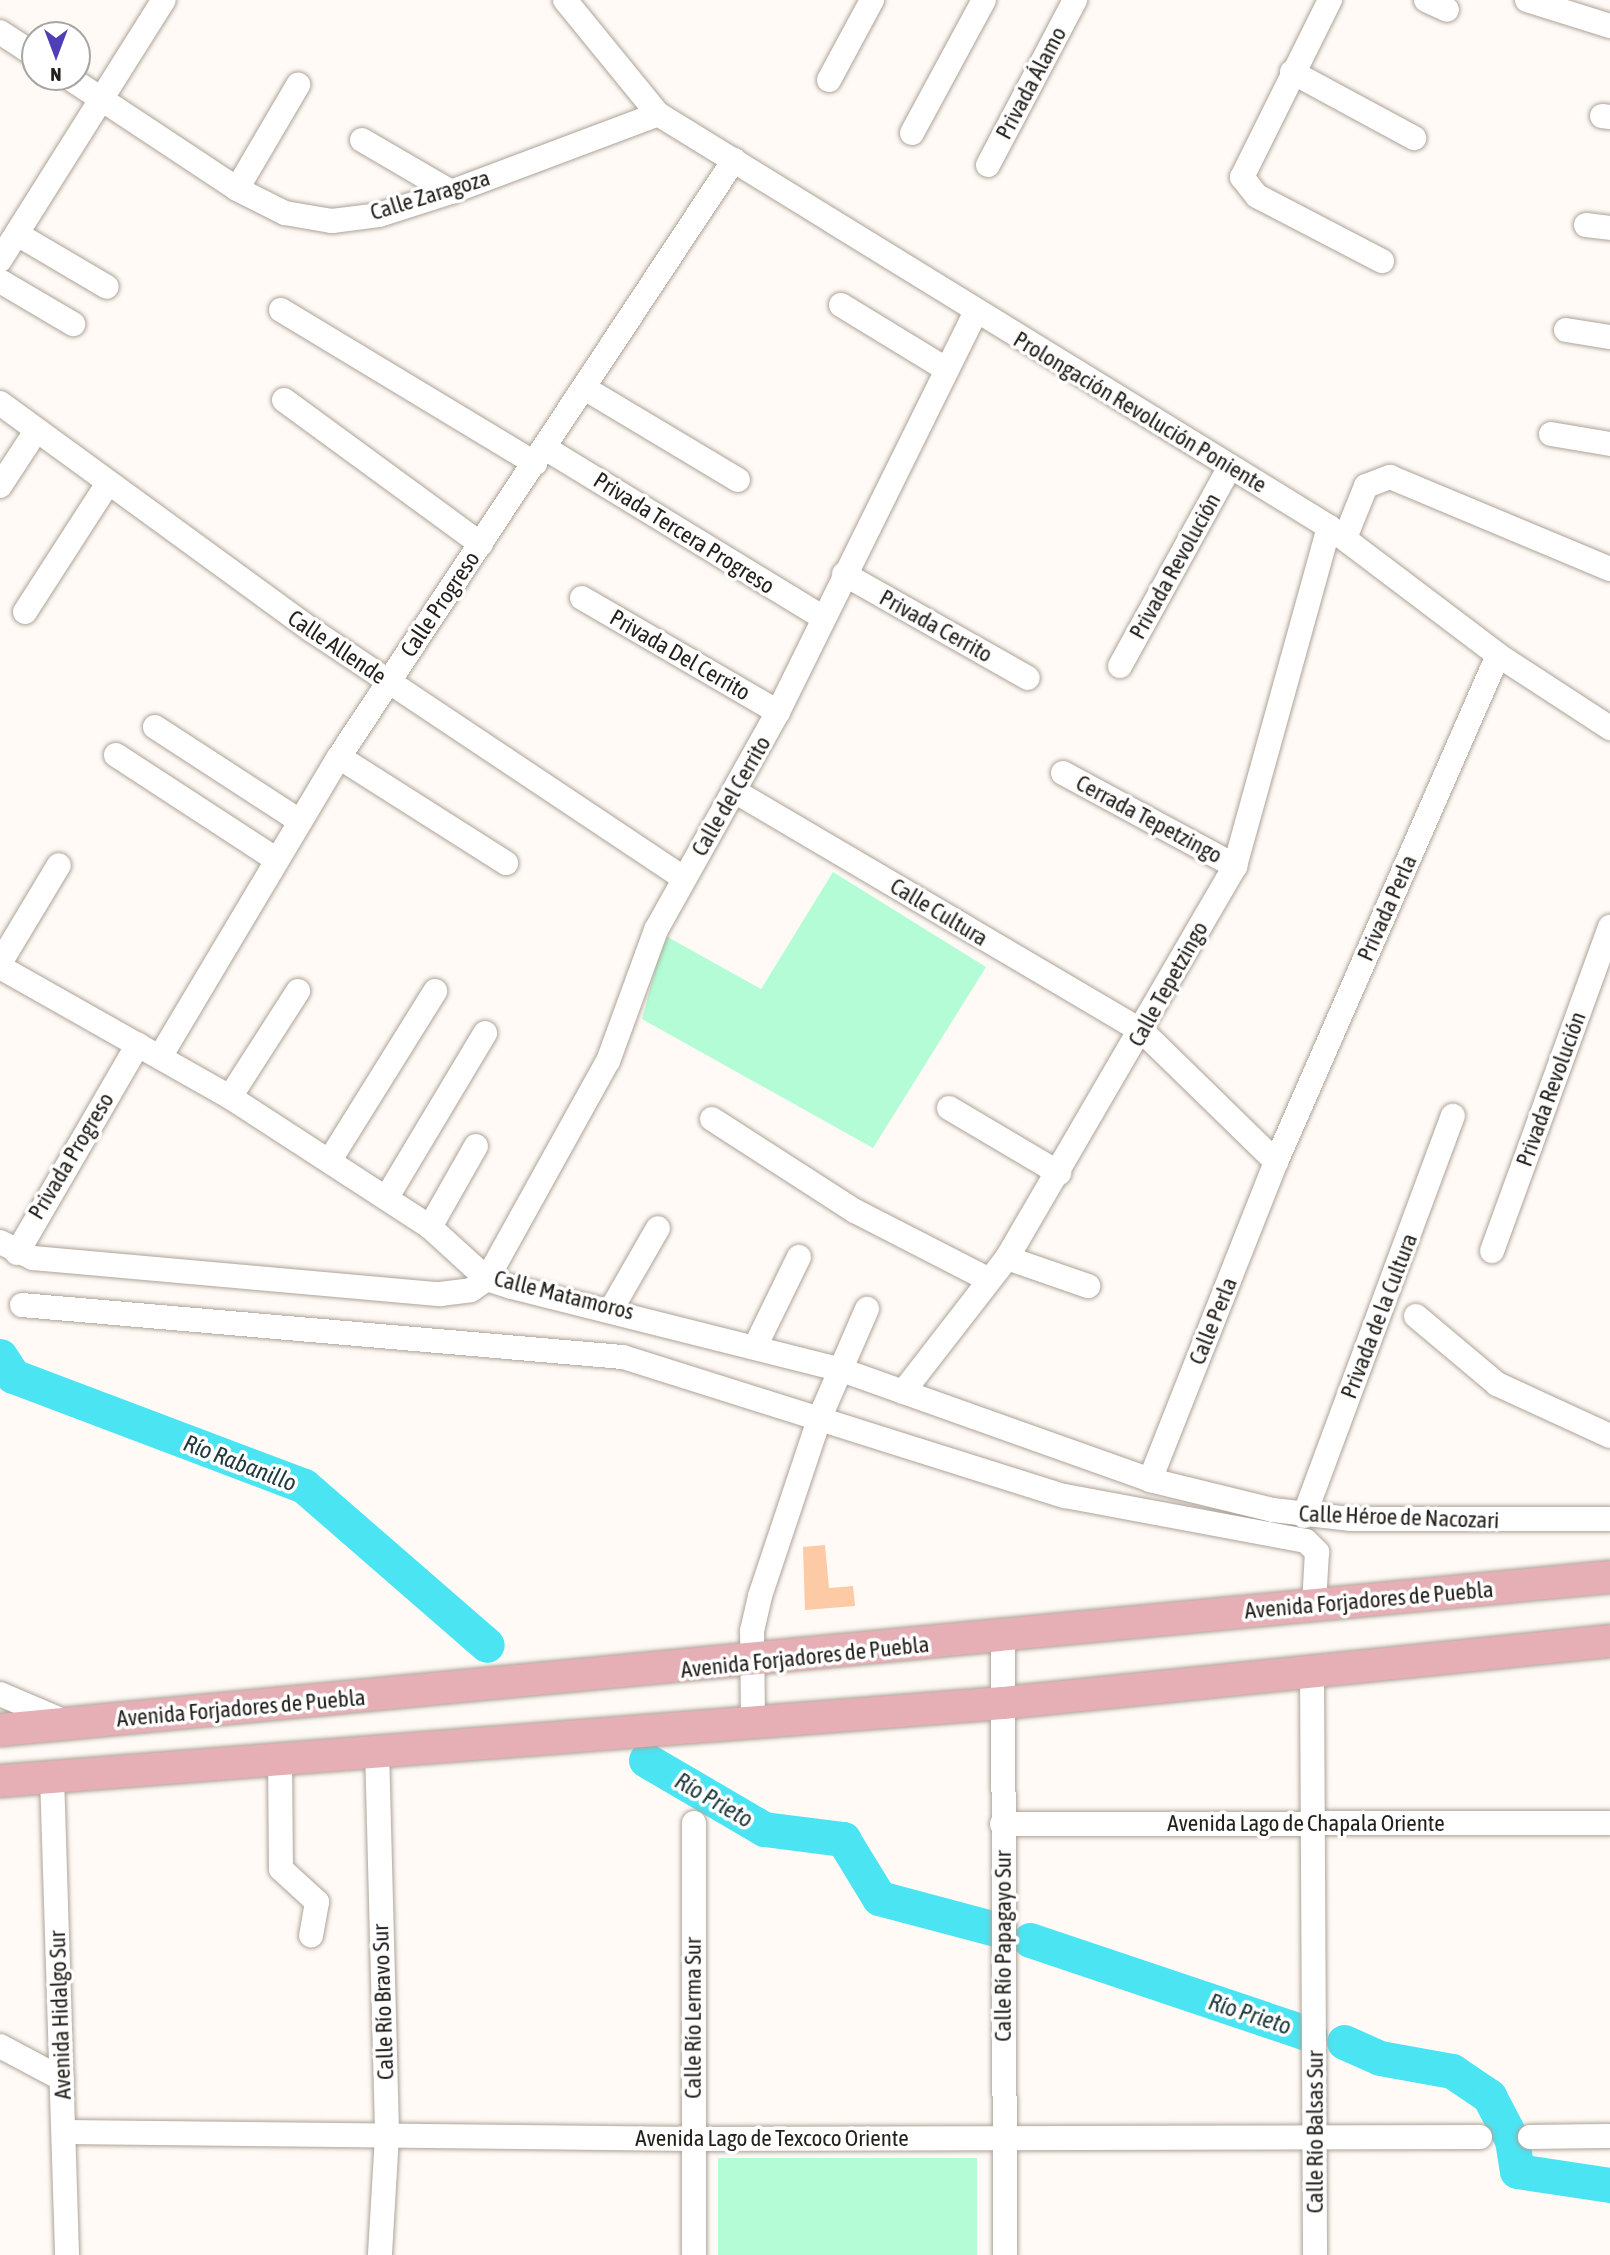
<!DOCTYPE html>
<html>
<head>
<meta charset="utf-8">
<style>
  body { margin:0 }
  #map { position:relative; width:1610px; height:2255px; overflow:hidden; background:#fffaf6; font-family:"Asap Condensed",sans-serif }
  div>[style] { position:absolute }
  .green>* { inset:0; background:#b3fcd6; transform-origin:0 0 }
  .river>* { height:35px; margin:-17.5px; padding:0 17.5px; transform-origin:17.5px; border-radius:17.5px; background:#4ae4f2 }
  .building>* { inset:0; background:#fdcaa6 }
  .roads { filter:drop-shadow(0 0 2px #ada398) drop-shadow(0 0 2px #ada398) }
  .minor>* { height:24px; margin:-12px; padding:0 12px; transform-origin:12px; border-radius:12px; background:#fff }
  .major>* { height:32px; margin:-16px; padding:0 16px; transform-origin:16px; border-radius:16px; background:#e5afb5 }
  span { translate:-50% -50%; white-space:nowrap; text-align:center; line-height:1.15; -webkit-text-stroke:7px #fff; paint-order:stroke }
  .street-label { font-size:23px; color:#231f1a }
  .water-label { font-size:24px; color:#213a3d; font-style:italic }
  .north { position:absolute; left:21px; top:21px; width:70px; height:70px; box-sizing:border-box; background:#fff; border:2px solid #a7a5a3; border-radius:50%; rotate:180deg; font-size:19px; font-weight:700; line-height:28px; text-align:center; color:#231f1a }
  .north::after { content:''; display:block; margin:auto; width:24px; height:32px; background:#4f3fb6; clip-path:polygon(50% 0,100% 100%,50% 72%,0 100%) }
</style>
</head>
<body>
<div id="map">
  <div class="green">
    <i style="clip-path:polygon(833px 872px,986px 967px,873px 1148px,642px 1019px,664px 935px,761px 989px)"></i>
    <i style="left:977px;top:2158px;width:97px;height:259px;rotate:90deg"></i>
  </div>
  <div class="river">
    <i style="left:0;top:1356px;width:24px;rotate:57deg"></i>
    <i style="left:13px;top:1376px;width:311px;rotate:20.7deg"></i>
    <i style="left:304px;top:1486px;width:242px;rotate:41deg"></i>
    <i style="left:646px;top:1760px;width:137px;rotate:30.3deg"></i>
    <i style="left:764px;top:1829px;width:80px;rotate:7.2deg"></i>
    <i style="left:843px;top:1839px;width:69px;rotate:58.6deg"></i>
    <i style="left:879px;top:1898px;width:124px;rotate:14.9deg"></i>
    <i style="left:1030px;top:1940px;width:295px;rotate:18.6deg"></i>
    <i style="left:1344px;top:2042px;width:39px;rotate:24deg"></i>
    <i style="left:1380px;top:2058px;width:73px;rotate:10.2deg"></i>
    <i style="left:1452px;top:2071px;width:45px;rotate:34deg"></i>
    <i style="left:1489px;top:2096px;width:50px;rotate:62.4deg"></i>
    <i style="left:1512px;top:2140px;width:31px;rotate:81deg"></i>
    <i style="left:1517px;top:2171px;width:94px;rotate:8.6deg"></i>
  </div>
  <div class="building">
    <i style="clip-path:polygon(825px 1545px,829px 1588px,853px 1586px,855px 1606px,805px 1610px,803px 1547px)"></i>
  </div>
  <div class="roads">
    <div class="minor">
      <i style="left:565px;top:0;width:147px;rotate:50.8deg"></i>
      <i style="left:658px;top:114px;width:788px;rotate:31.61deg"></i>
      <i style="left:1329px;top:527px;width:212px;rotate:37.1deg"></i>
      <i style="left:1498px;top:655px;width:134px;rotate:33.1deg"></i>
      <i style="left:1330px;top:0;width:198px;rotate:116.4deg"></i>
      <i style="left:1242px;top:177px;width:24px;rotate:52deg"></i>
      <i style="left:1257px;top:196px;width:141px;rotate:27.5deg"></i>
      <i style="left:1426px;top:0;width:23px;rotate:25deg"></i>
      <i style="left:1527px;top:0;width:87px;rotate:17.4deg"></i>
      <i style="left:0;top:32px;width:42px;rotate:33.3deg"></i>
      <i style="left:1292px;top:72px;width:139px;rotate:28.4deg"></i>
      <i style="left:68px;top:77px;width:203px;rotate:33.5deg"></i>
      <i style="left:237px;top:189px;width:54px;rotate:26.6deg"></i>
      <i style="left:285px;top:213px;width:48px;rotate:9.7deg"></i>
      <i style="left:332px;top:221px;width:47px;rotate:-7.3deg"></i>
      <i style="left:379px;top:215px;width:76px;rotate:-17.7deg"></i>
      <i style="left:451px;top:192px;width:221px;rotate:-20.6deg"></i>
      <i style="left:829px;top:80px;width:91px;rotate:-61.7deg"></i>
      <i style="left:1602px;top:116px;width:8px;rotate:7deg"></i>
      <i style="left:912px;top:133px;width:151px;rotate:-61.6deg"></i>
      <i style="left:362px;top:140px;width:103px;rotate:30.3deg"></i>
      <i style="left:988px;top:165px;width:187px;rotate:-62.2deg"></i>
      <i style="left:237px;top:189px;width:121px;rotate:-59.6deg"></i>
      <i style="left:1586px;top:225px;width:24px;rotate:7deg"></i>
      <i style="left:17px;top:234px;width:104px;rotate:30.5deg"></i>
      <i style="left:0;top:260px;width:307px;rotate:-57.8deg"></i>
      <i style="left:0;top:281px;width:85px;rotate:30.5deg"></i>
      <i style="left:841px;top:305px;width:123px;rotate:31.4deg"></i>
      <i style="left:281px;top:310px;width:297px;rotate:31.1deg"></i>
      <i style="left:1566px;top:330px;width:45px;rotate:9deg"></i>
      <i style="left:586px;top:389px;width:177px;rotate:30.9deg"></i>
      <i style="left:284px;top:400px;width:244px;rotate:36.2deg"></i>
      <i style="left:0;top:403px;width:387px;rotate:36.1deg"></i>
      <i style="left:313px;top:631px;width:446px;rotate:33.7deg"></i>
      <i style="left:1551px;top:434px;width:60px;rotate:9.6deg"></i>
      <i style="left:545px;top:448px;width:326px;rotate:31.4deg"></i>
      <i style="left:0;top:486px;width:66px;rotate:-56.8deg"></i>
      <i style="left:1345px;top:538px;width:56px;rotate:-68deg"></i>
      <i style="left:1366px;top:486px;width:26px;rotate:-21deg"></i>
      <i style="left:1390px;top:477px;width:238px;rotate:22.7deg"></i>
      <i style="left:844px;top:574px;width:211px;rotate:29.5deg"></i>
      <i style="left:582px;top:598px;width:227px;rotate:30.2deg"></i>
      <i style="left:25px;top:612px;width:151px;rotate:-57.2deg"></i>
      <i style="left:1120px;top:666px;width:227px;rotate:-61.1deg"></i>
      <i style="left:155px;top:727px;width:173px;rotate:33deg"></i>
      <i style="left:116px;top:755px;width:192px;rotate:33.1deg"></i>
      <i style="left:339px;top:757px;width:198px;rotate:32.4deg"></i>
      <i style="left:1063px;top:773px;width:196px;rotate:28.4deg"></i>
      <i style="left:736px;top:792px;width:472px;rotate:30.5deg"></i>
      <i style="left:1143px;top:1032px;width:186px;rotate:44.3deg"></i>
      <i style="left:0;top:963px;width:114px;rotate:-59deg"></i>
      <i style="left:0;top:967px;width:264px;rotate:29.5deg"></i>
      <i style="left:230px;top:1097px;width:239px;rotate:33deg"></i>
      <i style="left:430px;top:1227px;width:77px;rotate:42.4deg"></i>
      <i style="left:487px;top:1279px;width:26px;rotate:18deg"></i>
      <i style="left:512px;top:1287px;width:337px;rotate:14.1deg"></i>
      <i style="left:839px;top:1369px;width:330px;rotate:19.6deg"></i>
      <i style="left:1150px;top:1480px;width:127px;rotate:13.7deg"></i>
      <i style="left:1273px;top:1510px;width:79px;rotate:6.6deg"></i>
      <i style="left:1351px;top:1519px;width:259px"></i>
      <i style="left:160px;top:1057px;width:349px;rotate:-59.2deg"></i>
      <i style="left:339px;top:757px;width:716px;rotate:-56.51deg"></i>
      <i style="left:230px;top:1097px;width:126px;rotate:-57.3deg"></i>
      <i style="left:949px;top:1108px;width:128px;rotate:30.6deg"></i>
      <i style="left:712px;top:1119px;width:170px;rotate:32.8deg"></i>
      <i style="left:855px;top:1211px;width:151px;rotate:27.2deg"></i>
      <i style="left:330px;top:1160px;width:199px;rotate:-58.1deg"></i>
      <i style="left:387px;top:1197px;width:191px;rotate:-59.1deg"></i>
      <i style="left:430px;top:1227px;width:93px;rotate:-60.4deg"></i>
      <i style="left:0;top:1242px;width:37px;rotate:26deg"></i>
      <i style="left:33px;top:1258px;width:409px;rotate:5.1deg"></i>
      <i style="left:440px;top:1294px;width:31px;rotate:-7deg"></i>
      <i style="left:471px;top:1290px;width:19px;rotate:-35deg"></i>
      <i style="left:487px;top:1279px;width:249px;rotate:-61deg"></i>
      <i style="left:608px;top:1061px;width:140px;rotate:-69.9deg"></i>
      <i style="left:656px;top:930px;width:250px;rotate:-60.8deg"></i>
      <i style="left:778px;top:712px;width:445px;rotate:-63.7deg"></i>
      <i style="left:1492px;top:1251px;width:345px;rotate:-70deg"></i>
      <i style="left:17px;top:1253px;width:241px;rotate:-59.9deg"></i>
      <i style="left:1007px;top:1258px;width:86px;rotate:19.1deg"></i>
      <i style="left:22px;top:1305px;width:603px;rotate:4.95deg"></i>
      <i style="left:623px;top:1357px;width:463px;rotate:17.5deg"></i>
      <i style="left:1065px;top:1496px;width:245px;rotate:10.6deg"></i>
      <i style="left:1306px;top:1541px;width:16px;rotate:45deg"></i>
      <i style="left:1317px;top:1552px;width:52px;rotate:93.3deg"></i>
      <i style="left:612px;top:1308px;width:92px;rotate:-60.1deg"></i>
      <i style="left:1416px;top:1316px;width:106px;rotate:40deg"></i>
      <i style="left:1497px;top:1384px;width:124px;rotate:24.7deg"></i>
      <i style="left:756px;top:1345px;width:98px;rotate:-64deg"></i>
      <i style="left:903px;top:1392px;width:170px;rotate:-52.2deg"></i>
      <i style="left:1007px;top:1258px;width:453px;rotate:-59.8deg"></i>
      <i style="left:1235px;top:866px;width:352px;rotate:-74.5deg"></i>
      <i style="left:1150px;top:1480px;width:342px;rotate:-68.4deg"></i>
      <i style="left:1276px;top:1162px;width:553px;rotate:-66.35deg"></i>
      <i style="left:1304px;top:1516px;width:427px;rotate:-69.6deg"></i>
      <i style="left:1003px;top:1638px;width:617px;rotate:89.81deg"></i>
      <i style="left:1312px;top:1673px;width:582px;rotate:89.7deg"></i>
      <i style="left:0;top:1694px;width:74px;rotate:23.1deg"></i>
      <i style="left:753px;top:1722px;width:91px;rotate:-90.6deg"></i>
      <i style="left:752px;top:1631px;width:36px;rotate:-77deg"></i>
      <i style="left:760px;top:1596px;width:189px;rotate:-71.5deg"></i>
      <i style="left:820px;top:1417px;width:118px;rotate:-66.5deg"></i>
      <i style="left:377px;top:1749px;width:387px;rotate:88.5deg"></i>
      <i style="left:387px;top:2136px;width:119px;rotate:93.4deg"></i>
      <i style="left:280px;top:1757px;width:112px;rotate:89.5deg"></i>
      <i style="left:281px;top:1869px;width:49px;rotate:42.5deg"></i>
      <i style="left:317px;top:1902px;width:34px;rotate:100deg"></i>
      <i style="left:52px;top:1776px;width:479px;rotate:88.2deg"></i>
      <i style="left:694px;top:1823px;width:432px;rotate:90deg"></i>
      <i style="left:1002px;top:1824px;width:608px;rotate:-0.09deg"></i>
      <i style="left:0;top:2046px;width:70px;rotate:28deg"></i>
      <i style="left:65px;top:2132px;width:628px;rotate:0.64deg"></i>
      <i style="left:693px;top:2139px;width:787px;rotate:-0.15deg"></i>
      <i style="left:1530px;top:2137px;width:80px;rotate:-0.7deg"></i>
    </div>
    <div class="major">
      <i style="left:0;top:1730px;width:1617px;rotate:-5.43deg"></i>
      <i style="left:0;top:1781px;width:1006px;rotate:-4.45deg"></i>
      <i style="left:1003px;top:1703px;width:610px;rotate:-5.83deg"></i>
    </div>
  </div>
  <div class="street-label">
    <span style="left:1031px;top:83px;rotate:-62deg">Privada Álamo</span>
    <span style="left:430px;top:195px;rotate:-17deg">Calle Zaragoza</span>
    <span style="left:1140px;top:412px;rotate:31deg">Prolongación Revolución Poniente</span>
    <span style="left:684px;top:533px;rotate:32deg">Privada Tercera Progreso</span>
    <span style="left:1175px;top:566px;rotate:-61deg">Privada Revolución</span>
    <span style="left:440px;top:604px;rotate:-56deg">Calle Progreso</span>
    <span style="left:936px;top:626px;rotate:29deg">Privada Cerrito</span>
    <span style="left:337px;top:647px;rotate:34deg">Calle Allende</span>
    <span style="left:680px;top:655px;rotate:30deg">Privada Del Cerrito</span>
    <span style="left:731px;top:796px;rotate:-60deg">Calle del Cerrito</span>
    <span style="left:1149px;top:819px;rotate:28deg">Cerrada Tepetzingo</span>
    <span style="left:1387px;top:908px;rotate:-66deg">Privada Perla</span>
    <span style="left:939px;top:912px;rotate:31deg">Calle Cultura</span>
    <span style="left:1168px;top:984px;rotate:-61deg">Calle Tepetzingo</span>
    <span style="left:1551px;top:1089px;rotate:-70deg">Privada Revolución</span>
    <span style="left:71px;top:1156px;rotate:-59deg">Privada Progreso</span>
    <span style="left:564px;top:1295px;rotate:14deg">Calle Matamoros</span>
    <span style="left:1379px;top:1316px;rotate:-69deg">Privada de la Cultura</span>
    <span style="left:1213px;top:1321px;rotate:-68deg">Calle Perla</span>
    <span style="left:1399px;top:1517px;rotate:2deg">Calle Héroe de Nacozari</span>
    <span style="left:1369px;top:1600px;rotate:-5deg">Avenida Forjadores de Puebla</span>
    <span style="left:805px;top:1657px;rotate:-6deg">Avenida Forjadores de Puebla</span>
    <span style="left:241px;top:1708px;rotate:-5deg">Avenida Forjadores de Puebla</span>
    <span style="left:1306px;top:1823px">Avenida Lago de Chapala Oriente</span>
    <span style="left:1003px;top:1946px;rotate:-90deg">Calle Río Papagayo Sur</span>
    <span style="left:383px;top:2002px;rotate:-92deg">Calle Río Bravo Sur</span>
    <span style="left:60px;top:2015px;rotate:-92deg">Avenida Hidalgo Sur</span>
    <span style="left:693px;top:2018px;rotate:-90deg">Calle Río Lerma Sur</span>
    <span style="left:1315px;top:2132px;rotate:-90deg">Calle Río Balsas Sur</span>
    <span style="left:772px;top:2138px">Avenida Lago de Texcoco Oriente</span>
  </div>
  <div class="water-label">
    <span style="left:240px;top:1463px;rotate:21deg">Río Rabanillo</span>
    <span style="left:714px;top:1800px;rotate:30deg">Río Prieto</span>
    <span style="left:1250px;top:2014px;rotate:18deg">Río Prieto</span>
  </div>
  <div class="north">N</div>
</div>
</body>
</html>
